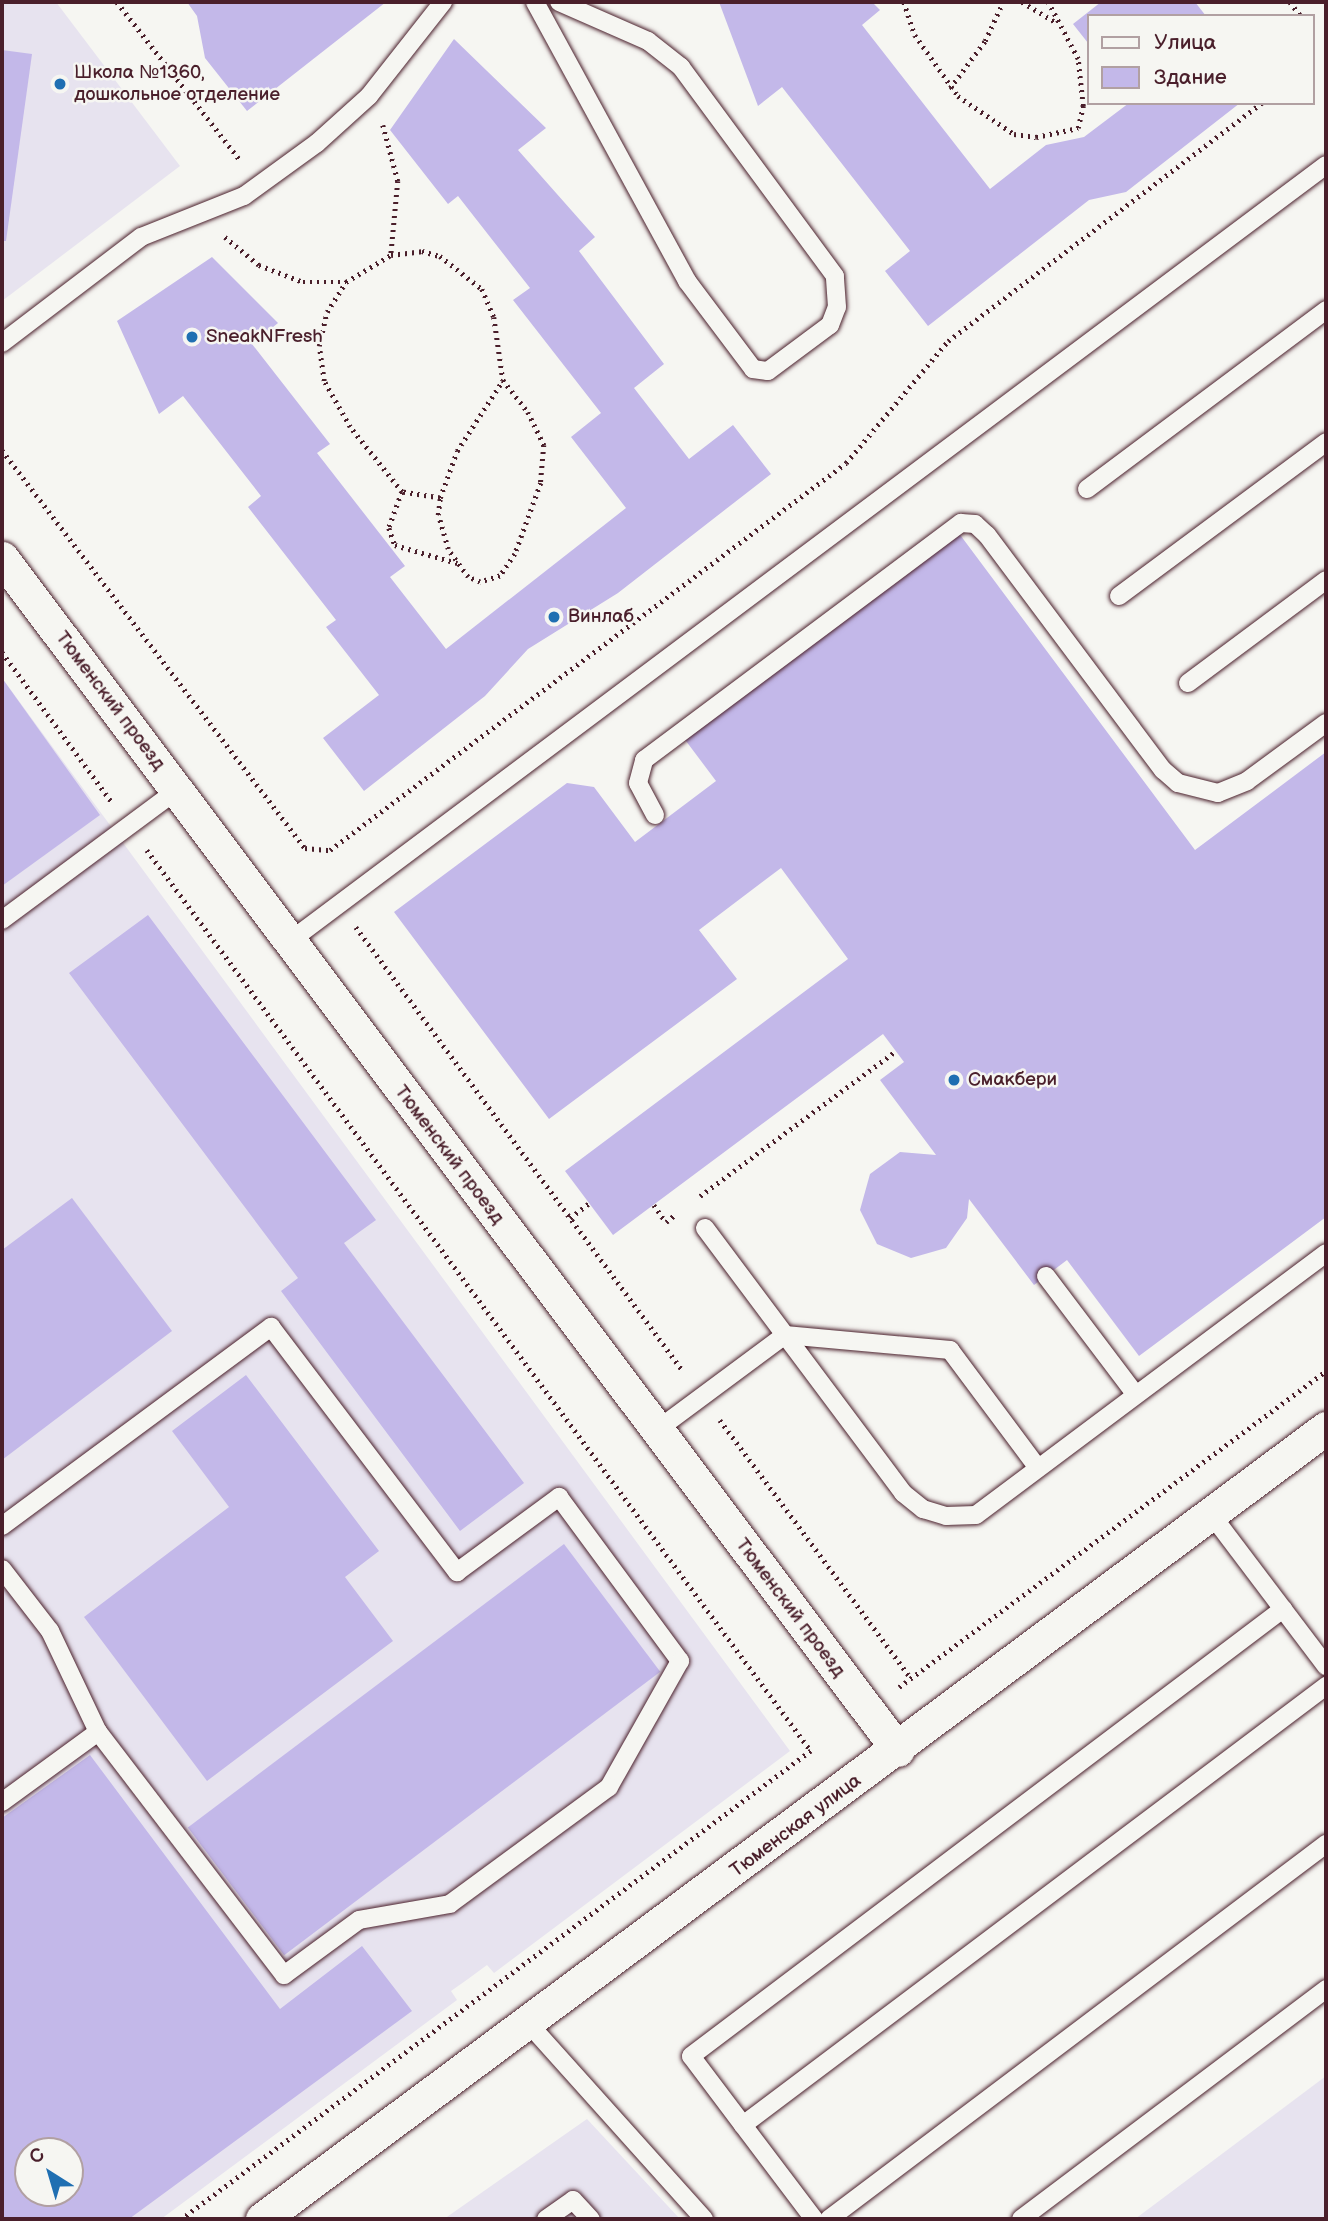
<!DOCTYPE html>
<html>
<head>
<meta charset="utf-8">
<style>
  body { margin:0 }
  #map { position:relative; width:1328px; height:2221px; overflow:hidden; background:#f6f6f2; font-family:"Balsamiq Sans",sans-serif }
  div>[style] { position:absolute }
  .built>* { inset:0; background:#e7e3ef }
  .building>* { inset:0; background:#c3b8e9; transform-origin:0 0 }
  .path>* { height:4.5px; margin-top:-2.25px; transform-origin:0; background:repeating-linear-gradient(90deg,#4a1f2b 0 2px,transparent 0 7px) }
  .roads { filter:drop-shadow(0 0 2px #4a1f2b) drop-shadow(0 0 2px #4a1f2b) }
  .lane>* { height:18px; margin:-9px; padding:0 9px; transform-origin:9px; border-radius:9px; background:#f6f6f2 }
  .street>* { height:33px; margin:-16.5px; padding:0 16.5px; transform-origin:16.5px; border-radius:16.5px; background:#f6f6f2 }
  .dots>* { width:19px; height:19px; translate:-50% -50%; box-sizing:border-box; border:4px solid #f6f6f2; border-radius:50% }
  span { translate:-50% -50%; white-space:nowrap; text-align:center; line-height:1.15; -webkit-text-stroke:5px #f6f6f2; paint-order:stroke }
  .poi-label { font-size:19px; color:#4a1f2b }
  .left { translate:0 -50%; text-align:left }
  .street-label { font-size:19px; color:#4a1f2b }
  .frame { position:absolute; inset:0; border:4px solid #4a1f2b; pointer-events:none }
  .legend { position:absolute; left:1087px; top:14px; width:228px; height:91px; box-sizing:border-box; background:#f6f6f2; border:2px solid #b1a0a2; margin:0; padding:9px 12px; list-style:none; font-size:21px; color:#4a1f2b }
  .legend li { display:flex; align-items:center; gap:14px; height:35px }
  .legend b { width:35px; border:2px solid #b1a0a2 }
  .north { position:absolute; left:14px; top:2137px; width:70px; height:70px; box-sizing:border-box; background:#f6f6f2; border:2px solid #b1a0a2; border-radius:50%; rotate:323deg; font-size:19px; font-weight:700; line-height:28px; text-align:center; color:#4a1f2b }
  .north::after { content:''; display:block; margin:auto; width:24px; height:32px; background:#1f6fb2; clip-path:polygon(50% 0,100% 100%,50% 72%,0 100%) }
</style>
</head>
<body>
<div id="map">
  <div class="built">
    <i style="clip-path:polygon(2px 2px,56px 2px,180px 166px,2px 301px)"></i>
    <i style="clip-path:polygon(evenodd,2px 678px,790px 1751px,494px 1973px,487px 1965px,468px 1979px,451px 1991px,457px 2000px,161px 2219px,2px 2219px,2px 678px,28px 2151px,70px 2151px,70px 2193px,28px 2193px,28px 2151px)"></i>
    <i style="clip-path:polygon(1326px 2076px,1326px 2219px,1135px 2219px)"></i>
    <i style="clip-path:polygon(587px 2119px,680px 2219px,444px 2219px)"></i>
  </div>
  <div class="building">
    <i style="clip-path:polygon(187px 2px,386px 2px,247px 111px,205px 58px,197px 16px)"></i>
    <i style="clip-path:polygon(719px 2px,872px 2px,880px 10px,862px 25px,990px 189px,1046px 145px,1084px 137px,1129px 103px,1240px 103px,1126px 192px,1089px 200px,928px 326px,885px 271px,910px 251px,782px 87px,758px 106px)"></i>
    <i style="clip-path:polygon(1101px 2px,1195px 2px,1206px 16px,1088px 16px,1088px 43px,1073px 24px)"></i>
    <i style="clip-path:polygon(454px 39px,546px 128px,518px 150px,595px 237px,579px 251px,664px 364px,634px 388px,689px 459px,733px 425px,771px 474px,618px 593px,528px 649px,485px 696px,364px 791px,323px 738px,379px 695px,326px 627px,336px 620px,248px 507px,261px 496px,183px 396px,159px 414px,117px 321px,212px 257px,278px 323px,252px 344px,330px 444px,317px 453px,405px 566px,390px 577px,446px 649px,626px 508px,571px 437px,601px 413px,513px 300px,530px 288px,458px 196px,448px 204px,390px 130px)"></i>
    <i style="clip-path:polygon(2px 50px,32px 54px,6px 241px,2px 241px)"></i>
    <i style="clip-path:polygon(958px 532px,1195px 850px,1326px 752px,1326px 1217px,1139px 1356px,1067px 1260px,1034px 1285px,969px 1199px,967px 1218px,946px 1248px,911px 1258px,877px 1244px,860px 1210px,870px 1174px,900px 1152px,936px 1155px,880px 1080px,904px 1062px,883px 1034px,613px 1235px,565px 1171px,848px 959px,781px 868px,699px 930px,737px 979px,549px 1119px,394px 912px,567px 783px,594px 787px,635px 842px,716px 781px,683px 737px)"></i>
    <i style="clip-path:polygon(2px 678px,100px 815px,2px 886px)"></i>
    <i style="clip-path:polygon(148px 915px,376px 1220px,344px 1243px,524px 1483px,460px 1531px,281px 1291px,298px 1278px,69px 973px)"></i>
    <i style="clip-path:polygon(72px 1198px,172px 1331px,2px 1460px,2px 1250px)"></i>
    <i style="clip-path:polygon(246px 1375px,379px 1551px,345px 1577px,393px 1641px,207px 1781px,84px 1617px,229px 1507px,172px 1431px)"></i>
    <i style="left:564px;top:1544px;width:160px;height:471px;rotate:53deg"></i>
    <i style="clip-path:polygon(evenodd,90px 1755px,280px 2009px,362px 1946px,412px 2011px,129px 2219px,2px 2219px,2px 1818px,90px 1755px,28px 2151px,70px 2151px,70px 2193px,28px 2193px,28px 2151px)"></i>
  </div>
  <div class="path">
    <i style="left:117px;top:2px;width:202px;rotate:52.1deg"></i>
    <i style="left:904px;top:2px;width:35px;rotate:72deg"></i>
    <i style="left:915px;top:35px;width:75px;rotate:54.8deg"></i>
    <i style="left:958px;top:96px;width:68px;rotate:34.2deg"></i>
    <i style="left:1014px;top:134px;width:22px;rotate:8deg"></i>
    <i style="left:1036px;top:137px;width:43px;rotate:-12.1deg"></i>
    <i style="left:1078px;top:128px;width:23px;rotate:-77deg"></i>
    <i style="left:1083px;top:106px;width:47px;rotate:-96.1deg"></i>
    <i style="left:1078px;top:59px;width:64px;rotate:-117.8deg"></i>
    <i style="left:1022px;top:2px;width:41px;rotate:31deg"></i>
    <i style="left:1290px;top:2px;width:18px;rotate:52deg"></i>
    <i style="left:1312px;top:33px;width:25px;rotate:90deg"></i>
    <i style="left:950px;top:88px;width:59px;rotate:-53.3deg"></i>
    <i style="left:985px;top:41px;width:43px;rotate:-65.2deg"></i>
    <i style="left:383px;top:125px;width:58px;rotate:75deg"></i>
    <i style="left:398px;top:181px;width:74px;rotate:95.4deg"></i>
    <i style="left:225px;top:237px;width:44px;rotate:39.5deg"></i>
    <i style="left:259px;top:265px;width:47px;rotate:21.1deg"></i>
    <i style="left:303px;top:282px;width:43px"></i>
    <i style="left:2px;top:450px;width:500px;rotate:52.72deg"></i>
    <i style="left:305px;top:848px;width:25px;rotate:5deg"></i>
    <i style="left:330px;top:850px;width:645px;rotate:-36.87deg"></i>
    <i style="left:846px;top:463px;width:159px;rotate:-50.1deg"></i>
    <i style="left:948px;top:341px;width:394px;rotate:-37.2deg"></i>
    <i style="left:402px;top:492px;width:38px;rotate:110deg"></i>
    <i style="left:389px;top:528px;width:18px;rotate:71deg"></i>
    <i style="left:395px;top:545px;width:65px;rotate:16.2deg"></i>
    <i style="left:440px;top:498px;width:38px;rotate:-171deg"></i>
    <i style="left:402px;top:492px;width:83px;rotate:-128.7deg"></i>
    <i style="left:350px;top:427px;width:53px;rotate:-119.5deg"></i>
    <i style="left:324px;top:381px;width:35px;rotate:-98deg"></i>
    <i style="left:319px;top:346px;width:35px;rotate:-77deg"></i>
    <i style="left:327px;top:312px;width:36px;rotate:-58deg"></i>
    <i style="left:346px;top:282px;width:52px;rotate:-31deg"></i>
    <i style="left:391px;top:255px;width:31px;rotate:-7deg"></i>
    <i style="left:422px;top:251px;width:19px;rotate:16deg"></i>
    <i style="left:440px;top:256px;width:53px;rotate:38.2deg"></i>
    <i style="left:482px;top:289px;width:30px;rotate:67deg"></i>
    <i style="left:494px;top:317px;width:64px;rotate:81.9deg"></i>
    <i style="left:503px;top:380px;width:41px;rotate:52deg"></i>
    <i style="left:528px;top:412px;width:37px;rotate:64deg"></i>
    <i style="left:544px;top:445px;width:38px;rotate:95deg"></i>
    <i style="left:541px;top:483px;width:76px;rotate:110.1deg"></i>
    <i style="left:515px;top:554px;width:27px;rotate:124deg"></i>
    <i style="left:500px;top:576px;width:21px;rotate:163deg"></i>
    <i style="left:480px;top:582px;width:13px;rotate:-157deg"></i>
    <i style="left:468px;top:577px;width:34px;rotate:-126deg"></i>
    <i style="left:448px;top:549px;width:35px;rotate:-106deg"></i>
    <i style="left:438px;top:515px;width:17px;rotate:-83deg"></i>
    <i style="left:440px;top:498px;width:50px;rotate:-70.1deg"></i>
    <i style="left:457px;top:451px;width:85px;rotate:-57.1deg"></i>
    <i style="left:2px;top:652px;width:185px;rotate:53.8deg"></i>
    <i style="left:147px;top:850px;width:1119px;rotate:53.61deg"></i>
    <i style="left:811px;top:1751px;width:784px;rotate:143.35deg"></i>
    <i style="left:356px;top:927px;width:551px;rotate:53.63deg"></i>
    <i style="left:700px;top:1196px;width:244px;rotate:-36.5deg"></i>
    <i style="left:654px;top:1205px;width:21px;rotate:55deg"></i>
    <i style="left:666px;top:1222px;width:13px;rotate:-39deg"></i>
    <i style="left:570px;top:1218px;width:24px;rotate:-38deg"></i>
    <i style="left:720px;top:1420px;width:321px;rotate:53.5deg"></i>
    <i style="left:899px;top:1687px;width:531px;rotate:-36.5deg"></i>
  </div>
  <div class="roads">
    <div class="lane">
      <i style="left:535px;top:2px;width:318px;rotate:61.4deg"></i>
      <i style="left:687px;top:281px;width:110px;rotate:53.1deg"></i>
      <i style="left:753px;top:369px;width:15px;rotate:8deg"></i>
      <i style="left:768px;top:371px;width:77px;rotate:-36.6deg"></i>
      <i style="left:830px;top:325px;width:19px;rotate:-69deg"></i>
      <i style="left:837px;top:307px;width:31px;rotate:-94deg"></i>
      <i style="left:835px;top:276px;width:260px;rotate:-126.4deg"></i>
      <i style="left:681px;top:67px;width:42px;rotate:-141.8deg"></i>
      <i style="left:648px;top:41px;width:97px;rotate:-156.3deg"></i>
      <i style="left:2px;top:343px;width:175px;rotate:-37.3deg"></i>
      <i style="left:141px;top:237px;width:111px;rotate:-21.7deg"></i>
      <i style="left:244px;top:196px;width:90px;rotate:-36deg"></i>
      <i style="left:317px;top:143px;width:70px;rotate:-42.1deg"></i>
      <i style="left:369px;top:96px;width:120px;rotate:-51.8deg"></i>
      <i style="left:1087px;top:489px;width:299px;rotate:-36.8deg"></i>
      <i style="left:1119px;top:596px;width:258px;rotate:-36.6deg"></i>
      <i style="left:1188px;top:683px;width:172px;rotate:-36.7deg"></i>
      <i style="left:655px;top:815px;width:36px;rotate:-118deg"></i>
      <i style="left:638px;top:783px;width:24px;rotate:-75deg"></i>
      <i style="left:644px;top:760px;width:396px;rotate:-36.8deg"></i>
      <i style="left:961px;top:523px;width:14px;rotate:4deg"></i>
      <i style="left:975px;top:524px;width:16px;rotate:43deg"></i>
      <i style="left:987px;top:535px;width:294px;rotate:53.2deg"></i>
      <i style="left:1163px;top:770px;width:20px;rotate:41deg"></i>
      <i style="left:1178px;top:783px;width:41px;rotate:14deg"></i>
      <i style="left:1218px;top:793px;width:31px;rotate:-22deg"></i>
      <i style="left:1247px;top:781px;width:98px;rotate:-36.3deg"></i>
      <i style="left:2px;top:920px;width:218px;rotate:-36.6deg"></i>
      <i style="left:290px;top:941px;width:1294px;rotate:-36.83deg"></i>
      <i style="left:705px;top:1228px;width:331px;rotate:53.2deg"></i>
      <i style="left:903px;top:1493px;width:26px;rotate:39deg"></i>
      <i style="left:923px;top:1509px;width:24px;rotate:17deg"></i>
      <i style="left:946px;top:1516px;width:30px;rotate:-2deg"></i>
      <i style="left:976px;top:1515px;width:437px;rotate:-36.8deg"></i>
      <i style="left:1046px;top:1276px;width:149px;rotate:52.9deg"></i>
      <i style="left:657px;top:1430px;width:159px;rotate:-36.6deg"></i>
      <i style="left:785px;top:1335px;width:166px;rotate:5.2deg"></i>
      <i style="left:950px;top:1350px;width:147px;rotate:53.3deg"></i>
      <i style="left:1211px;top:1514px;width:191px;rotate:52.9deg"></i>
      <i style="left:2px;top:1526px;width:335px;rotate:-36.5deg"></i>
      <i style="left:271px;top:1327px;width:308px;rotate:52.8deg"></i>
      <i style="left:457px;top:1572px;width:127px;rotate:-36.3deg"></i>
      <i style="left:559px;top:1497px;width:204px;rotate:53.6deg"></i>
      <i style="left:680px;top:1661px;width:145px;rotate:119.4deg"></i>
      <i style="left:609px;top:1787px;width:197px;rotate:143.7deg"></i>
      <i style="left:450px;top:1904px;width:92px;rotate:170deg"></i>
      <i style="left:359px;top:1920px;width:93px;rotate:143.7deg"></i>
      <i style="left:284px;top:1975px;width:306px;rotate:-127.4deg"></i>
      <i style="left:98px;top:1732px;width:112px;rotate:-115.4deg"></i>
      <i style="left:50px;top:1631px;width:78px;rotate:-127.7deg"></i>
      <i style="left:2px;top:1802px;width:119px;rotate:-36.1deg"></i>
      <i style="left:529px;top:2024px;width:262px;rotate:48.1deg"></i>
      <i style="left:743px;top:2125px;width:86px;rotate:-127deg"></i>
      <i style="left:691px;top:2056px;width:742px;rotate:-37.06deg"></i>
      <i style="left:546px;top:2219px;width:33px;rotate:-35deg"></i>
      <i style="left:573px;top:2200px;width:26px;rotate:47deg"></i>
      <i style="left:814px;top:2219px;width:118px;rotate:-127.1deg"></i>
      <i style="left:743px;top:2125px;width:730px;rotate:-36.98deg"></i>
      <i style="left:829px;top:2219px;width:623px;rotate:-37.04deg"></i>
      <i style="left:1021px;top:2219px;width:382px;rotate:-37deg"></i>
    </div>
    <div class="street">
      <i style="left:2px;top:558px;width:1491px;rotate:53.07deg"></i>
      <i style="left:262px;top:2219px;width:1326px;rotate:-36.63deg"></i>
    </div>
  </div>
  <div class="dots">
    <i style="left:60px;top:84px;background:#1f6fb2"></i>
    <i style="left:192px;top:337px;background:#1f6fb2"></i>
    <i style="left:554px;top:617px;background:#1f6fb2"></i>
    <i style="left:954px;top:1080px;background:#1f6fb2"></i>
  </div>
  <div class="poi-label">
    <span class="left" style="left:74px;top:84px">Школа №1360,<br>дошкольное отделение</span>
    <span class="left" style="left:206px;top:337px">SneakNFresh</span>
    <span class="left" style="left:568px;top:617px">Винлаб</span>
    <span class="left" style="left:968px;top:1080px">Смакбери</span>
  </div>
  <div class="street-label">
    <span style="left:110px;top:701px;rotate:53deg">Тюменский проезд</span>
    <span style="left:449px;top:1155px;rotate:53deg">Тюменский проезд</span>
    <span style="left:790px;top:1608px;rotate:53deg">Тюменский проезд</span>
    <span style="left:796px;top:1826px;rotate:-37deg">Тюменская улица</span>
  </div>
  <div class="frame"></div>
  <ul class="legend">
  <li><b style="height:9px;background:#f6f6f2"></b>Улица</li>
  <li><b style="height:19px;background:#c3b8e9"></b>Здание</li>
  </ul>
  <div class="north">С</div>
</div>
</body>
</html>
